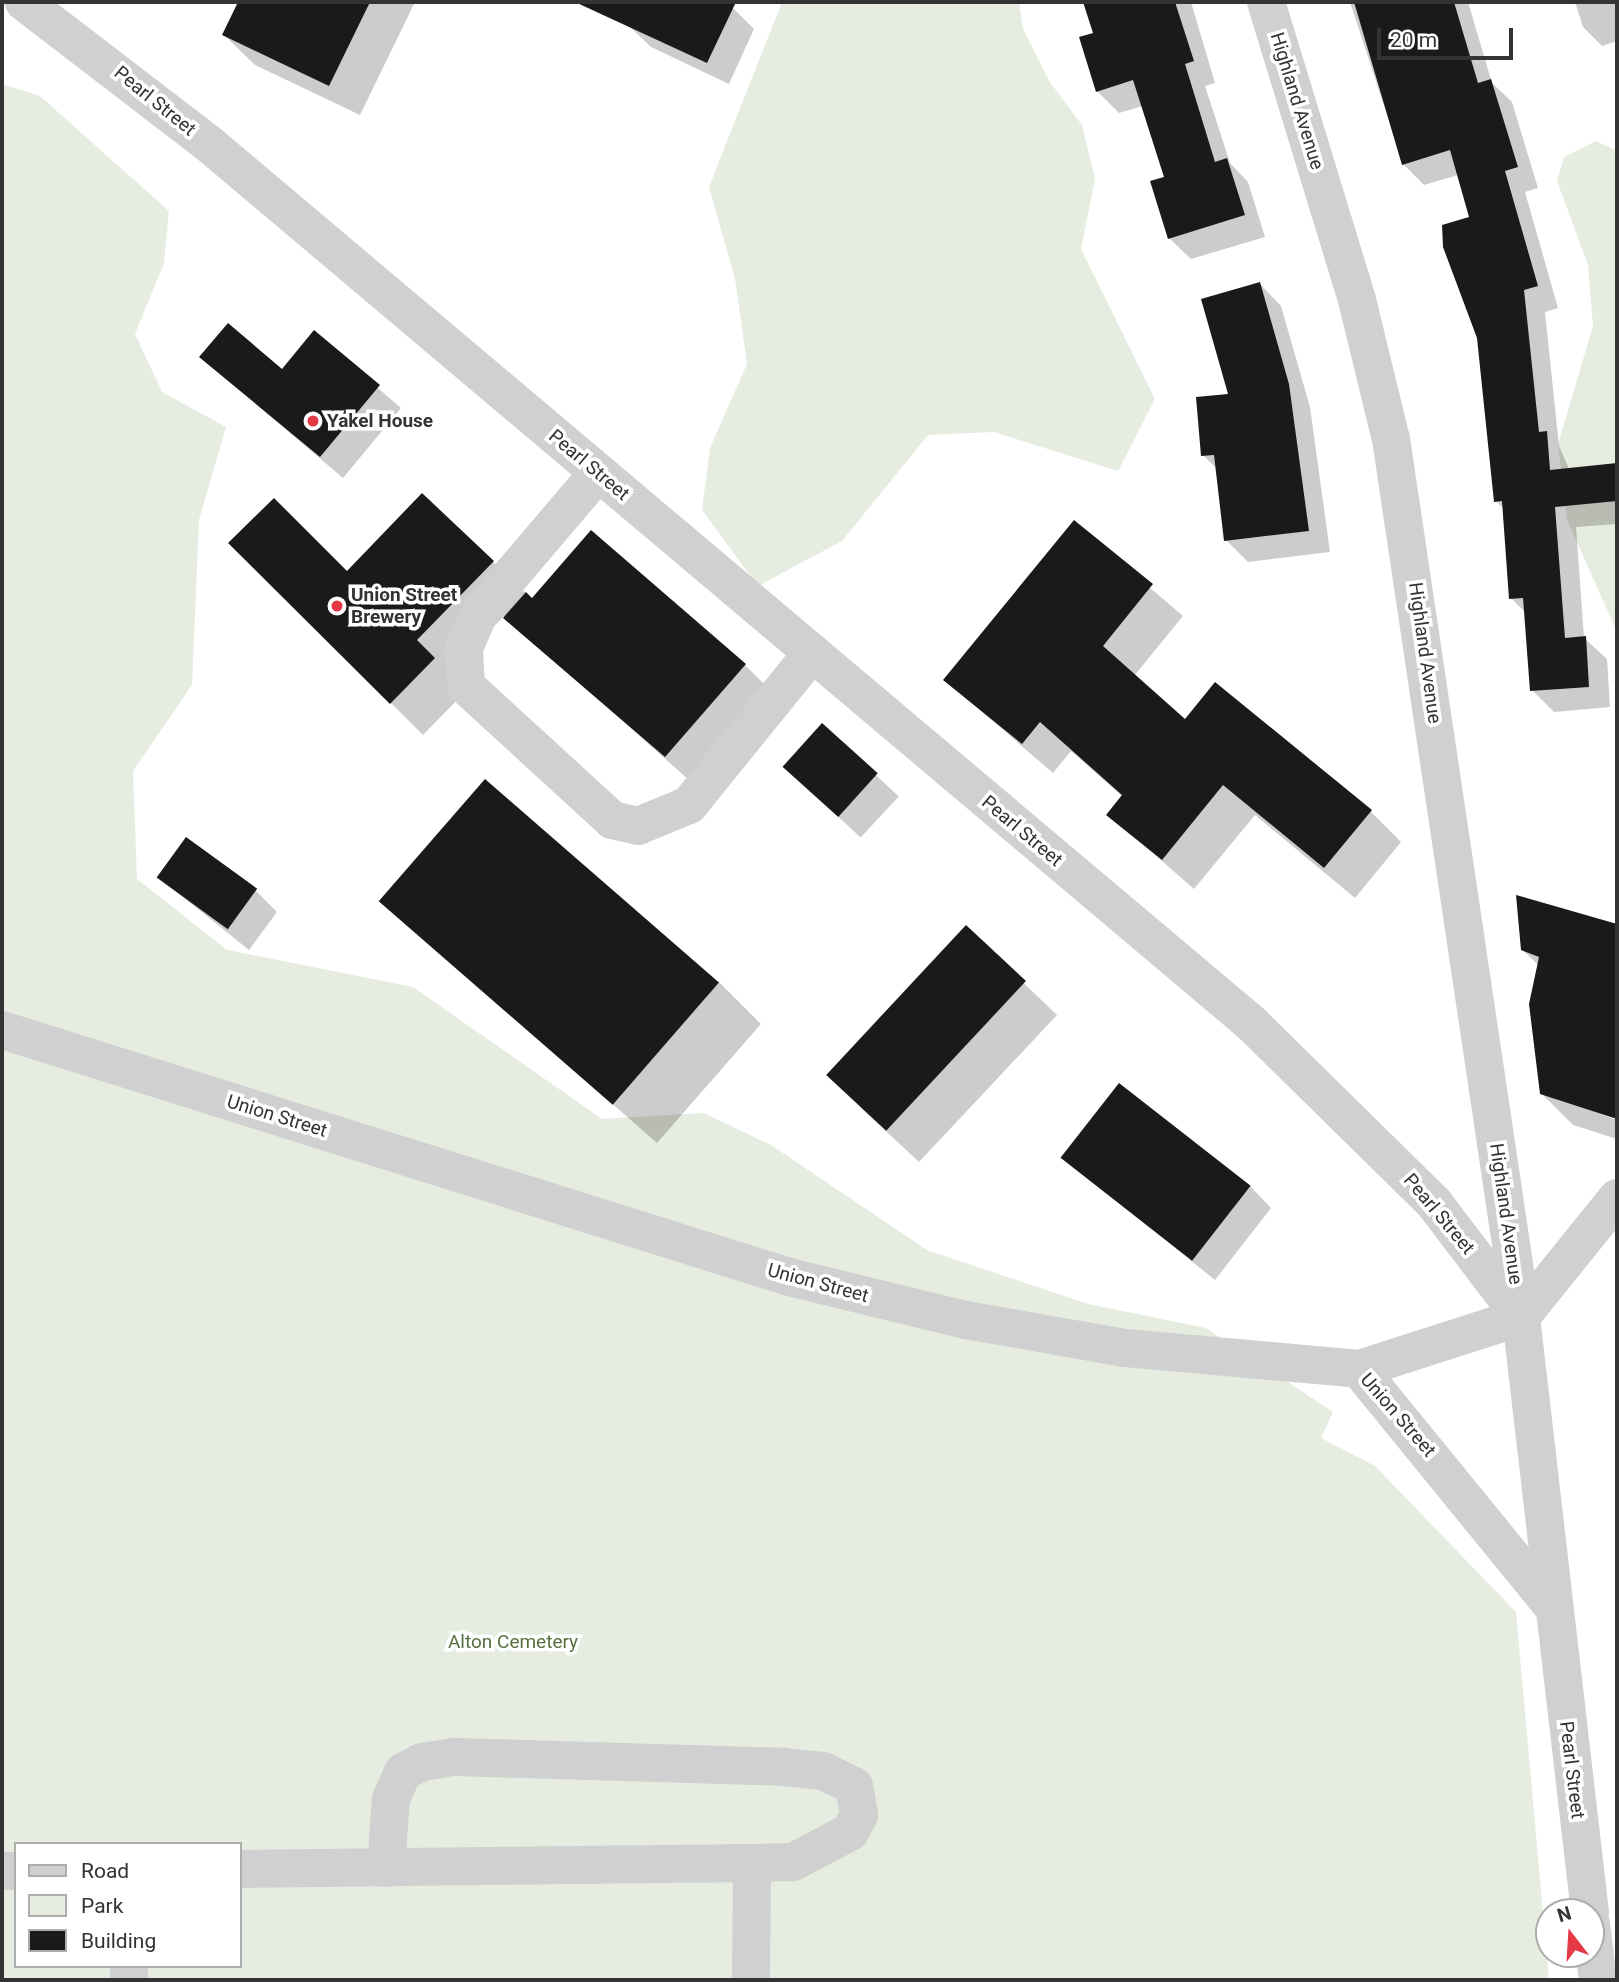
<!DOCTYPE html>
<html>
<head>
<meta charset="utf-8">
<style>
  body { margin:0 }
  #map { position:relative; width:1619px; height:1982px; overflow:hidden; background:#fff; font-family:Roboto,sans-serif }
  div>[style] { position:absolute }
  .green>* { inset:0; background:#e6ecdf }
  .shadow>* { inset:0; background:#0003; transform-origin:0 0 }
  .building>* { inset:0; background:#1a1a1a; transform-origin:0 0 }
  .minor>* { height:38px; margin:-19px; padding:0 19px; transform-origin:19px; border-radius:19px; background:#d0d0d0 }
  .dots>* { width:19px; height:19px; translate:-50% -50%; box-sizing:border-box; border:4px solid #fff; border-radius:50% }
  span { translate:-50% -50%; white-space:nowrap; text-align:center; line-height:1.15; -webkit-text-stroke:7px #fff; paint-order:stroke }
  .street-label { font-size:19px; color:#333 }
  .poi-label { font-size:19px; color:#333; font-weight:700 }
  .left { translate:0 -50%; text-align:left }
  .park-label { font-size:19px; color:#56703f }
  .frame { position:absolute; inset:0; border:4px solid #333; pointer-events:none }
  .legend { position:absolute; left:14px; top:1842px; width:228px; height:126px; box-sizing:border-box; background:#fff; border:2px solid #adadad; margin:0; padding:9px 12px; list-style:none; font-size:21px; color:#333 }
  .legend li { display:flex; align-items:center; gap:14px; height:35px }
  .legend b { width:35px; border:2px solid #adadad }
  .north { position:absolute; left:1535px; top:1898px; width:70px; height:70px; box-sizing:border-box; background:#fff; border:2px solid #adadad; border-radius:50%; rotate:343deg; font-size:19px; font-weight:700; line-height:28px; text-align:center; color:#333 }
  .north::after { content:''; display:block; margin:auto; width:24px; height:32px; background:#e63946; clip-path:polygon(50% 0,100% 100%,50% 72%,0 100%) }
  .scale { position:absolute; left:1377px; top:28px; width:136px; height:32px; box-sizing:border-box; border:4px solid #333; border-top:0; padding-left:9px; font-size:21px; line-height:24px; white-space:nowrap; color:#333; -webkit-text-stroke:5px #fff; paint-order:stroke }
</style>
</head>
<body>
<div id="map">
  <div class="green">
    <i style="clip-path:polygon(782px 2px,1019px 2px,1023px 29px,1049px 81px,1082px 125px,1095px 179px,1081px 249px,1155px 399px,1118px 471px,994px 432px,928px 435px,842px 541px,758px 586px,702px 510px,710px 448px,747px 364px,735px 279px,709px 187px)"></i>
    <i style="clip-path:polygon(evenodd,2px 84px,40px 96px,169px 211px,164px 263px,135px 334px,162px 392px,226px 427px,199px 520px,192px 685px,133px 771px,137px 879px,227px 950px,413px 987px,602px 1119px,704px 1113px,771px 1145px,927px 1250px,1088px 1304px,1206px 1328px,1333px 1412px,1321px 1438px,1375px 1466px,1516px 1612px,1549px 1980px,2px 1980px,2px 84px,16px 1844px,240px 1844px,240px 1966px,16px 1966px,16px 1844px)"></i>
    <i style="clip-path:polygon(1596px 141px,1617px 151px,1617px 632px,1567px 520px,1558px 444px,1593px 326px,1588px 265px,1557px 181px,1564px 157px)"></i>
  </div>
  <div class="shadow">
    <i style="clip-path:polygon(240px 2px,415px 2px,360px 115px,255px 65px,224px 35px)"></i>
    <i style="clip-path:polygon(640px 2px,720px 2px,733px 8px,754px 29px,729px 84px,651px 47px,629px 26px)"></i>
    <i style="clip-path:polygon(1085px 2px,1191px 2px,1215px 83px,1205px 86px,1230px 163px,1248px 182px,1265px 237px,1191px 259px,1169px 238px,1166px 178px,1143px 106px,1119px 113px,1097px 91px,1095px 34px)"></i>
    <i style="clip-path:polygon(1350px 2px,1468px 2px,1492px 83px,1512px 102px,1538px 188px,1525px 192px,1558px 308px,1545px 312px,1559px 446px,1569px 469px,1617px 464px,1617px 524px,1576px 527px,1584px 638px,1607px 659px,1610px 707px,1554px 712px,1532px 690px,1526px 613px,1511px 598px,1505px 510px,1496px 501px,1471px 218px,1458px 175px,1424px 185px,1403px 164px)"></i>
    <i style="clip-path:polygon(1575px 2px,1617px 2px,1617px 41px,1602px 46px,1583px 27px)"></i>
    <i style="clip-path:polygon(1260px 284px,1281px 306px,1310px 407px,1330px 552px,1248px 562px,1226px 540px,1217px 469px,1203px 455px,1231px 396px)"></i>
    <i style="clip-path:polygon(314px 333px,401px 408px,343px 478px,201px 357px,283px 371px)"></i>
    <i style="clip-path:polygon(422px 495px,533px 600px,745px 665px,777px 697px,698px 788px,504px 616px,448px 674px,466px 691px,423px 735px,231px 543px,347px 573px)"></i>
    <i style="clip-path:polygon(1074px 523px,1183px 616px,1134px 676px,1185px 721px,1370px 811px,1401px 842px,1355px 898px,1255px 815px,1194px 889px,1108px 814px,1123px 797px,1071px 751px,1053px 773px,945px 680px)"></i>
    <i style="left:822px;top:725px;width:105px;height:56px;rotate:43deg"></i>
    <i style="clip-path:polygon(158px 877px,256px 891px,277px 912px,249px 950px)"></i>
    <i style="clip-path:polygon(1518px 898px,1617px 926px,1617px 1118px,1567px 1101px,1617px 1120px,1617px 1139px,1573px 1125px,1542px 1094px,1539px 966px,1522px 949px)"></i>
    <i style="clip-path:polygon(381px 901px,719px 982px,761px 1024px,657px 1143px)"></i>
    <i style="clip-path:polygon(966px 928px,1057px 1015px,919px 1162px,860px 1107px)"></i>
    <i style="clip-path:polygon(1063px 1158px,1250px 1186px,1271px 1208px,1215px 1280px)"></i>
  </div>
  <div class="building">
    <i style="clip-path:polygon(238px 2px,370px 2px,329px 86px,222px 35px)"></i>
    <i style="clip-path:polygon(575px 2px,736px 2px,707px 63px)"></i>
    <i style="clip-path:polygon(1083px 2px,1175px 2px,1194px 61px,1185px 64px,1215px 162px,1227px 158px,1245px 215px,1168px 239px,1150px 181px,1164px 177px,1133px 80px,1096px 92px,1079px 37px,1093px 33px)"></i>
    <i style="clip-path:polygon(1354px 2px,1454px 2px,1478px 83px,1491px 79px,1518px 167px,1505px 171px,1538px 286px,1524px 290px,1539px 432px,1547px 431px,1550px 470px,1617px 463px,1617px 501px,1555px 507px,1565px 638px,1586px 636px,1589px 687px,1530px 691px,1523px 598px,1509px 599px,1502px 501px,1494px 502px,1477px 338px,1443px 247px,1442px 225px,1469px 217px,1450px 150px,1402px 165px)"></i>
    <i style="clip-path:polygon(1260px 282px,1289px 384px,1309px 531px,1224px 541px,1214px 455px,1201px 456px,1196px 397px,1228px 394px,1201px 299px)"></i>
    <i style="clip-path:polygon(228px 323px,282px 369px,314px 330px,380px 385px,320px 457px,199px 357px)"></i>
    <i style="clip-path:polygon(422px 493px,494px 561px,417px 640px,435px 658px,390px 704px,228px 543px,274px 498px,347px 571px)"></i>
    <i style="clip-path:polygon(1074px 520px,1153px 584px,1103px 646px,1185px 719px,1215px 682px,1372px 810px,1324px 868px,1223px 785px,1162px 860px,1106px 815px,1122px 795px,1040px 722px,1022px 744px,943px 680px)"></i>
    <i style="clip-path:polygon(591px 530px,746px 664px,665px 757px,503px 618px,526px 592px,532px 598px)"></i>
    <i style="left:822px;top:723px;width:75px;height:59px;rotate:42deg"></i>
    <i style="left:485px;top:779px;width:310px;height:162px;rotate:41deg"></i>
    <i style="left:186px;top:837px;width:88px;height:50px;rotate:36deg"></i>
    <i style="clip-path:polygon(1516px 895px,1617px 924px,1617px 1119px,1540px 1094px,1529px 1004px,1539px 957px,1521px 950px)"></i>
    <i style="left:966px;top:925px;width:82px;height:205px;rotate:43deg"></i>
    <i style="left:1119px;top:1083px;width:167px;height:95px;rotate:38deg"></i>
  </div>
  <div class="minor">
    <i style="left:24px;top:2px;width:233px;rotate:37.5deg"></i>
    <i style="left:209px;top:144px;width:1365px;rotate:40.15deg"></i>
    <i style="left:1252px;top:1024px;width:255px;rotate:44.5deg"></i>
    <i style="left:1434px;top:1203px;width:143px;rotate:52.7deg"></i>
    <i style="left:1521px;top:1317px;width:599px;rotate:83.39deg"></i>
    <i style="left:1266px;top:2px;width:312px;rotate:73deg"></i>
    <i style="left:1357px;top:300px;width:143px;rotate:76.3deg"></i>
    <i style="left:1391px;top:439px;width:882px;rotate:81.52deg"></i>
    <i style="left:598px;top:473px;width:184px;rotate:130.4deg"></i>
    <i style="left:479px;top:613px;width:39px;rotate:113deg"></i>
    <i style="left:464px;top:649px;width:37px;rotate:87deg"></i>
    <i style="left:466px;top:686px;width:198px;rotate:42.5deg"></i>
    <i style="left:612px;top:820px;width:27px;rotate:13deg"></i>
    <i style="left:638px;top:826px;width:55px;rotate:-22.4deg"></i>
    <i style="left:689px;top:805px;width:196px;rotate:-51deg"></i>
    <i style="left:2px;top:1030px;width:825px;rotate:17.42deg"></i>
    <i style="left:789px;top:1277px;width:182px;rotate:13.7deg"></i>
    <i style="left:966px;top:1320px;width:161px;rotate:10deg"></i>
    <i style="left:1125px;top:1348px;width:235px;rotate:5.1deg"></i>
    <i style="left:1359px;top:1369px;width:306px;rotate:50.8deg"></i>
    <i style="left:1521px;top:1317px;width:153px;rotate:-51.1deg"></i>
    <i style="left:1359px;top:1369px;width:170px;rotate:-17.8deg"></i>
    <i style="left:386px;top:1868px;width:69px;rotate:-85.9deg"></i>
    <i style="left:391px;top:1799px;width:30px;rotate:-66deg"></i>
    <i style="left:403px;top:1772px;width:21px;rotate:-28deg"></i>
    <i style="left:422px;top:1762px;width:33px;rotate:-9deg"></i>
    <i style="left:455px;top:1757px;width:328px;rotate:1.7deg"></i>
    <i style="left:783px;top:1767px;width:40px;rotate:5.7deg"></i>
    <i style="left:823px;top:1771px;width:34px;rotate:26deg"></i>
    <i style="left:854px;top:1786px;width:29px;rotate:80deg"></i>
    <i style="left:859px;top:1815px;width:19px;rotate:118deg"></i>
    <i style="left:850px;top:1832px;width:64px;rotate:152.2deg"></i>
    <i style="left:793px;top:1862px;width:41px;rotate:178.6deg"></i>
    <i style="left:240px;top:1869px;width:512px;rotate:-0.67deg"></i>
    <i style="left:752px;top:1863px;width:117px;rotate:90.5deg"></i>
    <i style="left:2px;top:1871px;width:14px"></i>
    <i style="left:1591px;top:1924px;width:56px;rotate:82.9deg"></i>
    <i style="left:129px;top:1966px;width:14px;rotate:90deg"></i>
  </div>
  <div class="dots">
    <i style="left:313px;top:421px;background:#e63946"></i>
    <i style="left:337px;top:606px;background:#e63946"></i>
  </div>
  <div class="street-label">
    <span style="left:155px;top:101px;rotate:39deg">Pearl Street</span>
    <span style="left:1297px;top:101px;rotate:73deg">Highland Avenue</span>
    <span style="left:589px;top:465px;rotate:40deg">Pearl Street</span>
    <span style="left:1425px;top:653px;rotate:82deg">Highland Avenue</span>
    <span style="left:1022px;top:831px;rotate:40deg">Pearl Street</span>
    <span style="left:277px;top:1116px;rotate:17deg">Union Street</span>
    <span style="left:1439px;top:1214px;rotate:50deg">Pearl Street</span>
    <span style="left:1506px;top:1214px;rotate:82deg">Highland Avenue</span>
    <span style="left:818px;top:1283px;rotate:15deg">Union Street</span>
    <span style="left:1398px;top:1415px;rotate:49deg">Union Street</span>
    <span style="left:1572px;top:1770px;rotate:83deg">Pearl Street</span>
  </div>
  <div class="poi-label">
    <span class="left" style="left:327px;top:421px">Yakel House</span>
    <span class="left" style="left:351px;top:606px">Union Street<br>Brewery</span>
  </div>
  <div class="park-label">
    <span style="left:513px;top:1642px">Alton Cemetery</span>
  </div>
  <div class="frame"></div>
  <ul class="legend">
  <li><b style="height:9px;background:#d0d0d0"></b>Road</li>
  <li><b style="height:19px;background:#e6ecdf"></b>Park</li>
  <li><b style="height:19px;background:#1a1a1a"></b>Building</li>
  </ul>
  <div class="north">N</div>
  <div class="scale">20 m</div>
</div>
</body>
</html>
